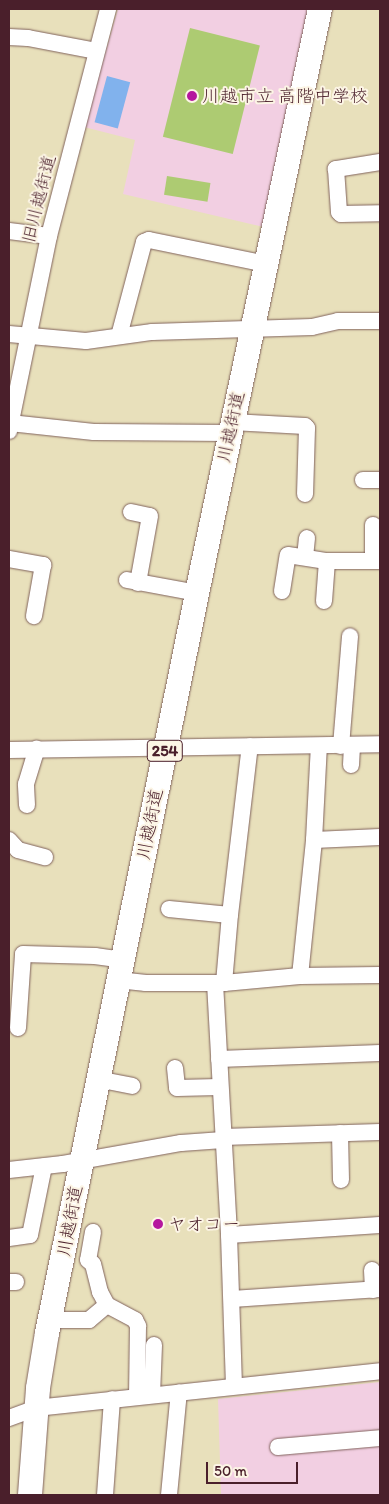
<!DOCTYPE html>
<html>
<head>
<meta charset="utf-8">
<style>
  body { margin:0 }
  #map { position:relative; width:389px; height:1504px; overflow:hidden; background:#e8e0bb; font-family:Itim,"Klee One",sans-serif }
  div>[style] { position:absolute }
  .built>* { inset:0; background:#f2cfe2 }
  .green>* { inset:0; background:#adcb72; transform-origin:0 0 }
  .water>* { inset:0; background:#81b2ed; transform-origin:0 0 }
  .roads { filter:drop-shadow(0 0 1px #81635d) drop-shadow(0 0 1px #81635d) }
  .minor>* { height:16px; margin:-8px; padding:0 8px; transform-origin:8px; border-radius:8px; background:#fff }
  .highway>* { height:24px; margin:-12px; padding:0 12px; transform-origin:12px; border-radius:12px; background:#fff }
  .dots>* { width:14px; height:14px; translate:-50% -50%; box-sizing:border-box; border:2px solid #fcf5e5; border-radius:50% }
  span { translate:-50% -50%; white-space:nowrap; text-align:center; line-height:1.15; -webkit-text-stroke:4px #fcf5e5; paint-order:stroke }
  .shield-label span { padding:1px 4px; background:#fcf5e5; border:1px solid; border-radius:4px; -webkit-text-stroke-width:0 }
  .shield-label { font-size:16px; color:#4a1f2b; font-weight:700 }
  .poi-label { font-size:18px; color:#4a1f2b }
  .left { translate:0 -50%; text-align:left }
  .street-label { font-size:18px; color:#4a1f2b }
  .frame { position:absolute; inset:0; border:10px solid #4a1f2b; pointer-events:none }
  .scale { position:absolute; left:206px; top:1462px; width:92px; height:22px; box-sizing:border-box; border:2px solid #4a1f2b; border-top:0; padding-left:6px; font-size:15px; line-height:18px; white-space:nowrap; color:#4a1f2b; -webkit-text-stroke:4px #fcf5e5; paint-order:stroke }
</style>
</head>
<body>
<div id="map">
  <div class="built">
    <i style="clip-path:polygon(118px 9px,309px 9px,264px 227px,123px 194px,135px 140px,84px 127px)"></i>
    <i style="clip-path:polygon(380px 1382px,380px 1495px,221px 1495px,218px 1399px)"></i>
  </div>
  <div class="green">
    <i style="left:190px;top:28px;width:72px;height:112px;rotate:14deg"></i>
    <i style="left:167px;top:176px;width:44px;height:19px;rotate:9deg"></i>
  </div>
  <div class="water">
    <i style="left:107px;top:76px;width:24px;height:48px;rotate:15deg"></i>
  </div>
  <div class="roads">
    <div class="minor">
      <i style="left:9px;top:37px;width:19px;rotate:3deg"></i>
      <i style="left:28px;top:38px;width:69px;rotate:10.8deg"></i>
      <i style="left:380px;top:162px;width:45px;rotate:171deg"></i>
      <i style="left:336px;top:169px;width:43px;rotate:86deg"></i>
      <i style="left:339px;top:212px;width:3px;rotate:45deg"></i>
      <i style="left:341px;top:214px;width:39px;rotate:-1deg"></i>
      <i style="left:9px;top:231px;width:40px;rotate:7.1deg"></i>
      <i style="left:9px;top:334px;width:77px;rotate:5.2deg"></i>
      <i style="left:86px;top:341px;width:67px;rotate:-7.8deg"></i>
      <i style="left:152px;top:332px;width:160px;rotate:-1.8deg"></i>
      <i style="left:312px;top:327px;width:27px;rotate:-13deg"></i>
      <i style="left:338px;top:321px;width:42px"></i>
      <i style="left:119px;top:336px;width:97px;rotate:-75.1deg"></i>
      <i style="left:144px;top:242px;width:5px;rotate:-22deg"></i>
      <i style="left:149px;top:240px;width:119px;rotate:11.6deg"></i>
      <i style="left:232px;top:422px;width:73px;rotate:3.1deg"></i>
      <i style="left:305px;top:426px;width:3px;rotate:45deg"></i>
      <i style="left:307px;top:428px;width:66px;rotate:91.7deg"></i>
      <i style="left:10px;top:423px;width:84px;rotate:6.1deg"></i>
      <i style="left:94px;top:432px;width:136px;rotate:0.4deg"></i>
      <i style="left:9px;top:431px;width:199px;rotate:-78.4deg"></i>
      <i style="left:49px;top:236px;width:235px;rotate:-75.4deg"></i>
      <i style="left:363px;top:480px;width:17px"></i>
      <i style="left:131px;top:512px;width:19px;rotate:12deg"></i>
      <i style="left:150px;top:516px;width:68px;rotate:100.2deg"></i>
      <i style="left:373px;top:525px;width:36px;rotate:90deg"></i>
      <i style="left:305px;top:557px;width:19px;rotate:-84deg"></i>
      <i style="left:9px;top:559px;width:35px;rotate:10deg"></i>
      <i style="left:43px;top:565px;width:52px;rotate:100deg"></i>
      <i style="left:127px;top:580px;width:71px;rotate:10.5deg"></i>
      <i style="left:282px;top:591px;width:36px;rotate:-81deg"></i>
      <i style="left:288px;top:555px;width:39px;rotate:9deg"></i>
      <i style="left:327px;top:561px;width:53px"></i>
      <i style="left:324px;top:601px;width:40px;rotate:-85.7deg"></i>
      <i style="left:341px;top:746px;width:110px;rotate:-85.3deg"></i>
      <i style="left:9px;top:750px;width:371px;rotate:-0.9deg"></i>
      <i style="left:351px;top:765px;width:20px;rotate:-87deg"></i>
      <i style="left:27px;top:805px;width:21px;rotate:-93deg"></i>
      <i style="left:26px;top:784px;width:37px;rotate:-73deg"></i>
      <i style="left:9px;top:840px;width:13px;rotate:48deg"></i>
      <i style="left:18px;top:850px;width:28px;rotate:15deg"></i>
      <i style="left:314px;top:840px;width:66px;rotate:-2.6deg"></i>
      <i style="left:169px;top:909px;width:61px;rotate:5.6deg"></i>
      <i style="left:300px;top:976px;width:137px;rotate:-84.1deg"></i>
      <i style="left:314px;top:840px;width:94px;rotate:-87deg"></i>
      <i style="left:118px;top:980px;width:28px;rotate:6deg"></i>
      <i style="left:146px;top:983px;width:78px"></i>
      <i style="left:224px;top:983px;width:76px;rotate:-5.3deg"></i>
      <i style="left:300px;top:976px;width:80px;rotate:-0.7deg"></i>
      <i style="left:215px;top:983px;width:252px;rotate:86.8deg"></i>
      <i style="left:229px;top:1235px;width:151px;rotate:88.1deg"></i>
      <i style="left:224px;top:983px;width:68px;rotate:-85deg"></i>
      <i style="left:230px;top:915px;width:170px;rotate:-83.3deg"></i>
      <i style="left:18px;top:1028px;width:74px;rotate:-86.1deg"></i>
      <i style="left:23px;top:954px;width:72px;rotate:1.6deg"></i>
      <i style="left:95px;top:956px;width:28px;rotate:8deg"></i>
      <i style="left:219px;top:1059px;width:161px;rotate:-2.1deg"></i>
      <i style="left:175px;top:1068px;width:20px;rotate:84deg"></i>
      <i style="left:177px;top:1088px;width:42px;rotate:-1.4deg"></i>
      <i style="left:97px;top:1079px;width:36px;rotate:11deg"></i>
      <i style="left:340px;top:1133px;width:47px;rotate:88.8deg"></i>
      <i style="left:223px;top:1137px;width:157px;rotate:-1.8deg"></i>
      <i style="left:9px;top:1170px;width:54px;rotate:-6.3deg"></i>
      <i style="left:63px;top:1164px;width:120px;rotate:-10.1deg"></i>
      <i style="left:181px;top:1143px;width:42px;rotate:-4.1deg"></i>
      <i style="left:93px;top:1232px;width:28px;rotate:100deg"></i>
      <i style="left:88px;top:1260px;width:6px;rotate:39deg"></i>
      <i style="left:93px;top:1264px;width:29px;rotate:76deg"></i>
      <i style="left:100px;top:1292px;width:15px;rotate:62deg"></i>
      <i style="left:107px;top:1305px;width:32px;rotate:28deg"></i>
      <i style="left:135px;top:1320px;width:7px;rotate:63deg"></i>
      <i style="left:138px;top:1326px;width:70px;rotate:90.8deg"></i>
      <i style="left:229px;top:1235px;width:151px;rotate:-3.8deg"></i>
      <i style="left:9px;top:1238px;width:21px;rotate:-8deg"></i>
      <i style="left:30px;top:1235px;width:70px;rotate:-78.5deg"></i>
      <i style="left:372px;top:1270px;width:20px;rotate:87deg"></i>
      <i style="left:9px;top:1282px;width:7px"></i>
      <i style="left:232px;top:1299px;width:148px;rotate:-3.9deg"></i>
      <i style="left:50px;top:1320px;width:39px"></i>
      <i style="left:89px;top:1320px;width:23px;rotate:-40deg"></i>
      <i style="left:152px;top:1395px;width:50px;rotate:-87.7deg"></i>
      <i style="left:9px;top:1418px;width:29px;rotate:-20deg"></i>
      <i style="left:36px;top:1408px;width:346px;rotate:-6.1deg"></i>
      <i style="left:278px;top:1447px;width:102px;rotate:-5deg"></i>
      <i style="left:105px;top:1495px;width:96px;rotate:-85.8deg"></i>
      <i style="left:169px;top:1495px;width:103px;rotate:-84.5deg"></i>
    </div>
    <div class="highway">
      <i style="left:30px;top:1495px;width:107px;rotate:-85.7deg"></i>
      <i style="left:38px;top:1388px;width:56px;rotate:-80.7deg"></i>
      <i style="left:47px;top:1333px;width:785px;rotate:-78.53deg"></i>
      <i style="left:203px;top:564px;width:567px;rotate:-78.1deg"></i>
    </div>
  </div>
  <div class="dots">
    <i style="left:192px;top:96px;background:#b5179e"></i>
    <i style="left:158px;top:1224px;background:#b5179e"></i>
  </div>
  <div class="shield-label">
    <span style="left:165px;top:751px">254</span>
  </div>
  <div class="poi-label">
    <span class="left" style="left:202px;top:96px">川越市立 高階中学校</span>
    <span class="left" style="left:168px;top:1224px">ヤオコー</span>
  </div>
  <div class="street-label">
    <span style="left:39px;top:199px;rotate:-76deg">旧川越街道</span>
    <span style="left:231px;top:427px;rotate:-78deg">川越街道</span>
    <span style="left:150px;top:824px;rotate:-79deg">川越街道</span>
    <span style="left:70px;top:1221px;rotate:-80deg">川越街道</span>
  </div>
  <div class="frame"></div>
  <div class="scale">50 m</div>
</div>
</body>
</html>
